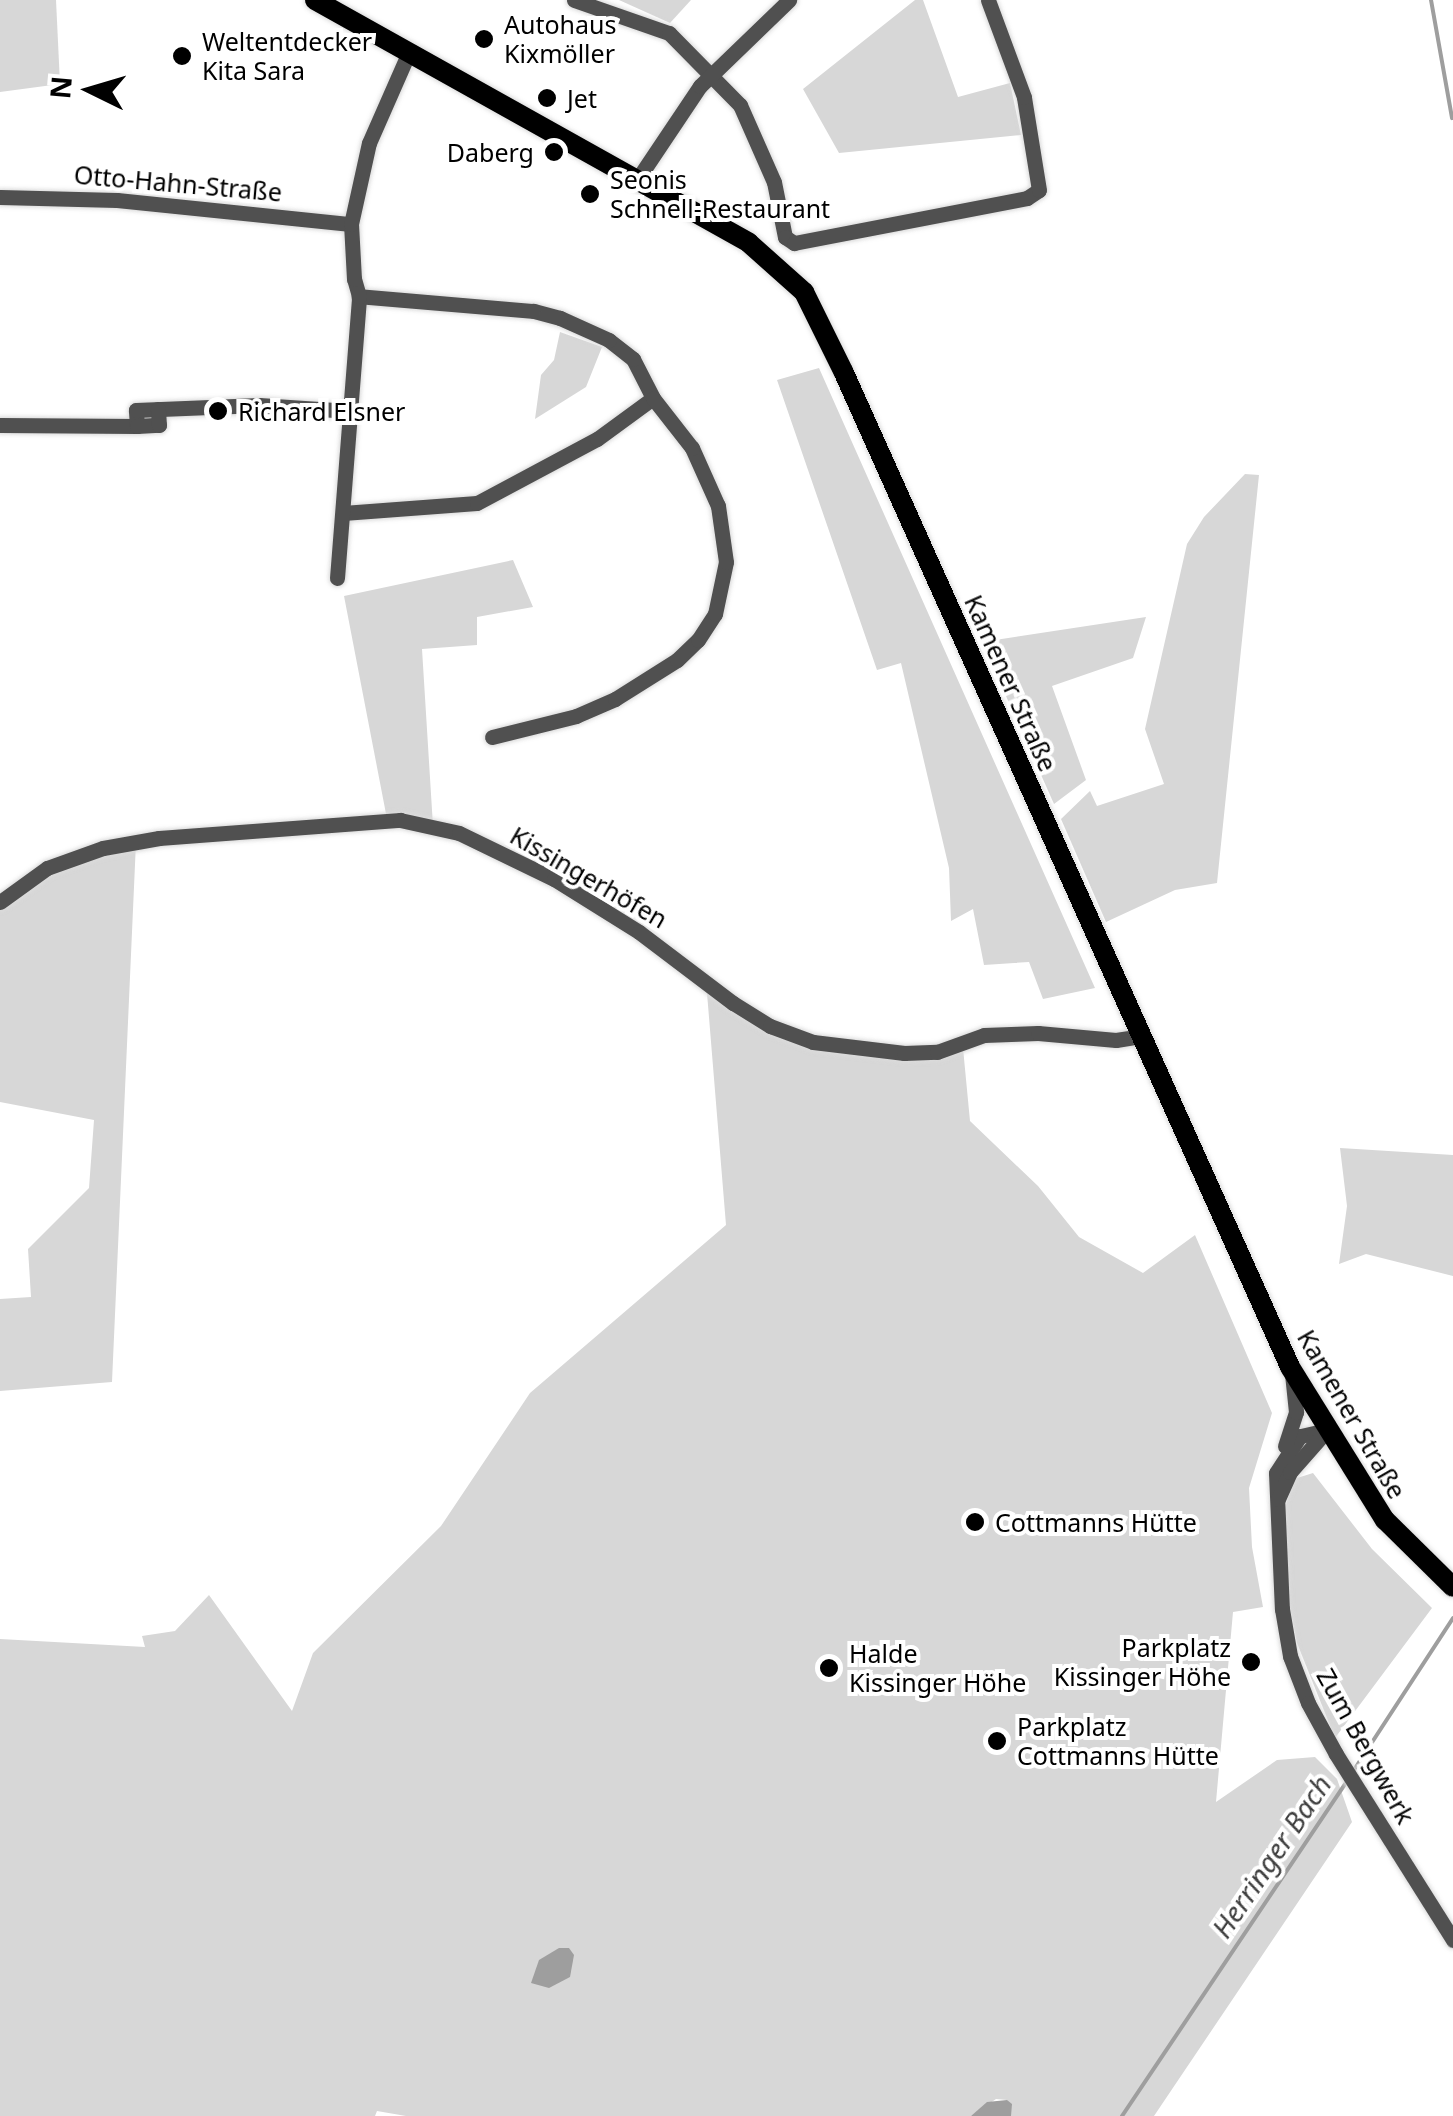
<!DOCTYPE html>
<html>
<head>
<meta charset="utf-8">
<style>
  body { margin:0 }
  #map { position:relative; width:1453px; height:2116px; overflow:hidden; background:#fff; font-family:"Noto Sans",sans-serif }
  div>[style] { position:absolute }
  .green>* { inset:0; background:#d7d7d7 }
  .water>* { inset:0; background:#9e9e9e }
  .stream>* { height:4px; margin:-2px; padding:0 2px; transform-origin:2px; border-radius:2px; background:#9e9e9e }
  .roads { filter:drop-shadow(0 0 2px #dbdbdb) drop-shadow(0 0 2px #dbdbdb) }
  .minor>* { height:15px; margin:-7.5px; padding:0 7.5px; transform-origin:7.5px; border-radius:7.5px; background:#505050 }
  .major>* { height:20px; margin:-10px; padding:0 10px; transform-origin:10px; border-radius:10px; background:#000 }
  .dots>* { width:28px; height:28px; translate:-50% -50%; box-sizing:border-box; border:5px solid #fff; border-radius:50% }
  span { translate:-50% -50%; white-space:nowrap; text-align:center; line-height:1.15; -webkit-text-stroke:8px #fff; paint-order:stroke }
  .poi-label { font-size:25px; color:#000 }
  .left { translate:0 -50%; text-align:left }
  .right { translate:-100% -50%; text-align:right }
  .street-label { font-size:25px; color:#000 }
  .water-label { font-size:28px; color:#3f3f3f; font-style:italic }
  .north { position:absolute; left:40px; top:40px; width:100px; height:100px; -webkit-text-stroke:8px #fff; paint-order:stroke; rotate:275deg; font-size:28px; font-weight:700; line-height:40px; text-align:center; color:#000 }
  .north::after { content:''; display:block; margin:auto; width:35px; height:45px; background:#000; clip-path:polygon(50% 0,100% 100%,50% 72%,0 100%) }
</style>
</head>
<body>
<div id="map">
  <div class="green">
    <i style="clip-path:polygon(0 0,56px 0,60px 84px,0 92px)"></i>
    <i style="clip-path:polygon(619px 0,691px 0,670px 23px)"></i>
    <i style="clip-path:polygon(915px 0,923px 0,958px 97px,1010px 83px,1021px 135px,839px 153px,803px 89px)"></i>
    <i style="clip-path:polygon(560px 332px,602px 347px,586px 387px,535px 419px,541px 375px,554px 360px)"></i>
    <i style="clip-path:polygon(819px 368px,1095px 988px,1043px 999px,1029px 962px,984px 965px,973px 909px,951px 921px,949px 868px,901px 663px,877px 670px,777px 380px)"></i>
    <i style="clip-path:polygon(1245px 474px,1259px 475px,1217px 883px,1175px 890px,1106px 922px,1061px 819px,1090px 791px,1097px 806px,1164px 784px,1145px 729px,1187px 544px,1204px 517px)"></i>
    <i style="clip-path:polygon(513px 560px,533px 607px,477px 617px,477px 645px,422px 649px,433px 826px,387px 819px,344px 596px)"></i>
    <i style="clip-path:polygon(1146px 617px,1133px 658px,1052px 686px,1086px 780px,1054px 804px,982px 642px)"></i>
    <i style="clip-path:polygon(136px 842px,112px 1382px,0 1391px,0 1299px,31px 1297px,28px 1249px,89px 1188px,94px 1120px,0 1102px,0 902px,26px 881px)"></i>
    <i style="clip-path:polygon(707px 993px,764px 1031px,804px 1044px,963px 1048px,970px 1121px,1038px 1186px,1079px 1237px,1143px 1273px,1195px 1235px,1272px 1413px,1249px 1488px,1252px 1547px,1263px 1607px,1233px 1612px,1216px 1802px,1277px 1760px,1315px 1757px,1337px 1779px,1352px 1822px,1154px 2116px,1011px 2116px,1007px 2100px,996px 2099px,971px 2116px,406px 2116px,377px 2111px,375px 2116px,0 2116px,0 1639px,145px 1647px,142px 1636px,175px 1631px,209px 1595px,292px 1711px,313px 1653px,441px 1526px,530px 1393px,726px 1225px)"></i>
    <i style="clip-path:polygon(1340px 1148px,1453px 1155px,1453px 1276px,1366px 1254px,1339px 1264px,1347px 1206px)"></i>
    <i style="clip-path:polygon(1313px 1473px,1372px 1549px,1432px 1608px,1335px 1738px,1297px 1643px,1288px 1598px,1284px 1511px,1294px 1479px)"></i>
  </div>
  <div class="water">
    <i style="clip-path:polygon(559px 1948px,569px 1948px,574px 1955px,570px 1977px,549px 1988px,531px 1983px,539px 1960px)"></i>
    <i style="clip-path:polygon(1007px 2100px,1012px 2104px,1011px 2116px,971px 2116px,987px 2102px)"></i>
  </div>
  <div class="stream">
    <i style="left:1431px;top:0;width:120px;rotate:79.9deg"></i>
    <i style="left:1352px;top:1773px;width:185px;rotate:-56.9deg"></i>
    <i style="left:1122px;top:2116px;width:404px;rotate:-56.1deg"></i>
  </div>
  <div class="roads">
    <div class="minor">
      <i style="left:574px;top:0;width:101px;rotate:19.2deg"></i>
      <i style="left:669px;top:33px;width:101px;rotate:45.4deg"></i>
      <i style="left:740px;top:105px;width:84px;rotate:66.2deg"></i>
      <i style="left:774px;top:182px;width:56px;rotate:78.7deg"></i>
      <i style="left:785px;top:237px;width:11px;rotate:34deg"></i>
      <i style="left:794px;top:243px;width:237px;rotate:-10.9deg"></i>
      <i style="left:1027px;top:198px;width:14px;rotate:-34deg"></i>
      <i style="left:1039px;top:190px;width:94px;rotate:-99.2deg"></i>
      <i style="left:1024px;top:97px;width:103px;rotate:-110.4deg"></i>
      <i style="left:637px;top:180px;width:113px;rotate:-56.2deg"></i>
      <i style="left:700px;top:86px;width:124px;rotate:-44deg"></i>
      <i style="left:0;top:197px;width:117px;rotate:1.5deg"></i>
      <i style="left:117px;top:200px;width:235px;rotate:5.9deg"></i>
      <i style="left:0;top:425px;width:137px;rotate:0.4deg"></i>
      <i style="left:137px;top:426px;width:16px;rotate:-94deg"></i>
      <i style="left:136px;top:410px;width:123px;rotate:-2.3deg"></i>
      <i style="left:259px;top:405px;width:91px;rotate:3.8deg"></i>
      <i style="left:137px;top:426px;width:22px;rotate:-3deg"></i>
      <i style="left:159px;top:425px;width:16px;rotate:-94deg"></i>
      <i style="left:343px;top:513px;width:134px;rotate:-4.3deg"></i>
      <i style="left:477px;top:503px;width:136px;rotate:-28.1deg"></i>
      <i style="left:597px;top:439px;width:69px;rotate:-36.2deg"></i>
      <i style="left:653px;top:398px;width:44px;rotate:-117.1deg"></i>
      <i style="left:633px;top:359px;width:31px;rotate:-142deg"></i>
      <i style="left:609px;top:340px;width:54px;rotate:-155.8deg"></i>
      <i style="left:560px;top:318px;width:28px;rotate:-165deg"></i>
      <i style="left:533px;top:311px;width:175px;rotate:-175.1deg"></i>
      <i style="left:337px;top:578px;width:283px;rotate:-85.5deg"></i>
      <i style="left:359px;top:296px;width:18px;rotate:-106deg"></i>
      <i style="left:354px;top:279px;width:55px;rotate:-93.1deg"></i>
      <i style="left:351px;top:224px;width:83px;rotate:-77.5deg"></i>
      <i style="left:369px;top:143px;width:97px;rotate:-66.3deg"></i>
      <i style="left:492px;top:737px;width:87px;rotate:-14deg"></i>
      <i style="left:576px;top:716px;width:43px;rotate:-23.6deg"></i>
      <i style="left:615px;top:699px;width:73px;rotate:-32.2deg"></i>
      <i style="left:677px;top:660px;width:29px;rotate:-44deg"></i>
      <i style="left:698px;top:640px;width:31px;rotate:-57deg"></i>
      <i style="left:715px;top:614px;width:53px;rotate:-78.1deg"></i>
      <i style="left:726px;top:562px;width:57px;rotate:-98.1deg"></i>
      <i style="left:718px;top:506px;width:64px;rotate:-114.1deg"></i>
      <i style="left:692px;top:448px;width:63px;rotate:-128deg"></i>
      <i style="left:0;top:902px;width:58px;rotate:-35.9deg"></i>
      <i style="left:47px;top:868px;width:59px;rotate:-19.7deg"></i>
      <i style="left:103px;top:848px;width:57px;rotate:-10.1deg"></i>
      <i style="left:159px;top:838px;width:242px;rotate:-4.3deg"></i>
      <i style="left:400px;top:820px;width:60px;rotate:12.4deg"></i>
      <i style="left:459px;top:833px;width:106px;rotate:25.8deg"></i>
      <i style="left:554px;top:879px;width:100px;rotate:31.9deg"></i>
      <i style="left:639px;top:932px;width:118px;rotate:37.1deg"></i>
      <i style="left:733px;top:1003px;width:44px;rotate:31.9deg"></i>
      <i style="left:770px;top:1026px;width:46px;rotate:20.4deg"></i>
      <i style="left:813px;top:1042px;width:92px;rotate:6.9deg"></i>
      <i style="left:904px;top:1053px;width:33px;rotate:-2deg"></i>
      <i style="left:937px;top:1052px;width:50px;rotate:-19.9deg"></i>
      <i style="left:984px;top:1035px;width:54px;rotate:-2.1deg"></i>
      <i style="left:1038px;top:1033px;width:78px;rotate:5.1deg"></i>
      <i style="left:1116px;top:1040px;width:25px;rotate:-9deg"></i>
      <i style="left:1327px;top:1430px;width:28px;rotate:167deg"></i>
      <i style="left:1300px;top:1436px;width:44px;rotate:123deg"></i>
      <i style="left:1276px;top:1473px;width:136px;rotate:87.5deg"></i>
      <i style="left:1282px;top:1609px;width:48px;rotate:80.3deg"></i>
      <i style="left:1290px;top:1656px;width:50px;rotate:69deg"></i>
      <i style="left:1308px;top:1703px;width:58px;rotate:61.2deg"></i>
      <i style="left:1336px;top:1754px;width:220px;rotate:57.8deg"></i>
      <i style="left:1285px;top:1446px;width:36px;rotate:-72deg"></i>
      <i style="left:1296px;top:1412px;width:36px;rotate:-96deg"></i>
      <i style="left:1278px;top:1499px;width:30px;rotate:-66deg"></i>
      <i style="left:1290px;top:1472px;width:56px;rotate:-48.6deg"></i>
    </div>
    <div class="major">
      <i style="left:315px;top:0;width:497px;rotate:29.2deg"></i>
      <i style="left:749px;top:243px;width:74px;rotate:41.7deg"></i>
      <i style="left:804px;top:292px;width:90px;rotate:63.7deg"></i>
      <i style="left:844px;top:373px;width:1089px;rotate:65.83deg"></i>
      <i style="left:1290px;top:1367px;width:180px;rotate:58.2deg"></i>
      <i style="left:1385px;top:1520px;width:95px;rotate:44.6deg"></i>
    </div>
  </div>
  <div class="dots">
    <i style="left:484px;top:39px;background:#000"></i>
    <i style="left:182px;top:56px;background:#000"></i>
    <i style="left:547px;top:98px;background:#000"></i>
    <i style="left:554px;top:152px;background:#000"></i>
    <i style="left:590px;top:194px;background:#000"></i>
    <i style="left:218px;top:411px;background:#000"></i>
    <i style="left:975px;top:1522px;background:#000"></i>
    <i style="left:1251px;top:1662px;background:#000"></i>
    <i style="left:829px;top:1668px;background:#000"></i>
    <i style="left:997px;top:1741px;background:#000"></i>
  </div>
  <div class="poi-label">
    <span class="left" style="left:504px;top:39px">Autohaus<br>Kixmöller</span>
    <span class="left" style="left:202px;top:56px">Weltentdecker<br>Kita Sara</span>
    <span class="left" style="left:567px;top:98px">Jet</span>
    <span class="right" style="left:534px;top:152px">Daberg</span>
    <span class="left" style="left:610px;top:194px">Seonis<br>Schnell-Restaurant</span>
    <span class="left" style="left:238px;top:411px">Richard Elsner</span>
    <span class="left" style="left:995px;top:1522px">Cottmanns Hütte</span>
    <span class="right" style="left:1231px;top:1662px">Parkplatz<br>Kissinger Höhe</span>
    <span class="left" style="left:849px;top:1668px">Halde<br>Kissinger Höhe</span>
    <span class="left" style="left:1017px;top:1741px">Parkplatz<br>Cottmanns Hütte</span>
  </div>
  <div class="street-label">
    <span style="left:178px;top:183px;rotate:5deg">Otto-Hahn-Straße</span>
    <span style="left:1011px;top:683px;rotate:66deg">Kamener Straße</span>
    <span style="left:589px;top:877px;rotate:30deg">Kissingerhöfen</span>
    <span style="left:1352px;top:1414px;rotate:60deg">Kamener Straße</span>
    <span style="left:1366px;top:1746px;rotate:61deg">Zum Bergwerk</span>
  </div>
  <div class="water-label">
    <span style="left:1271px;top:1856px;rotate:-56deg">Herringer Bach</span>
  </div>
  <div class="north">N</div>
</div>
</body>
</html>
